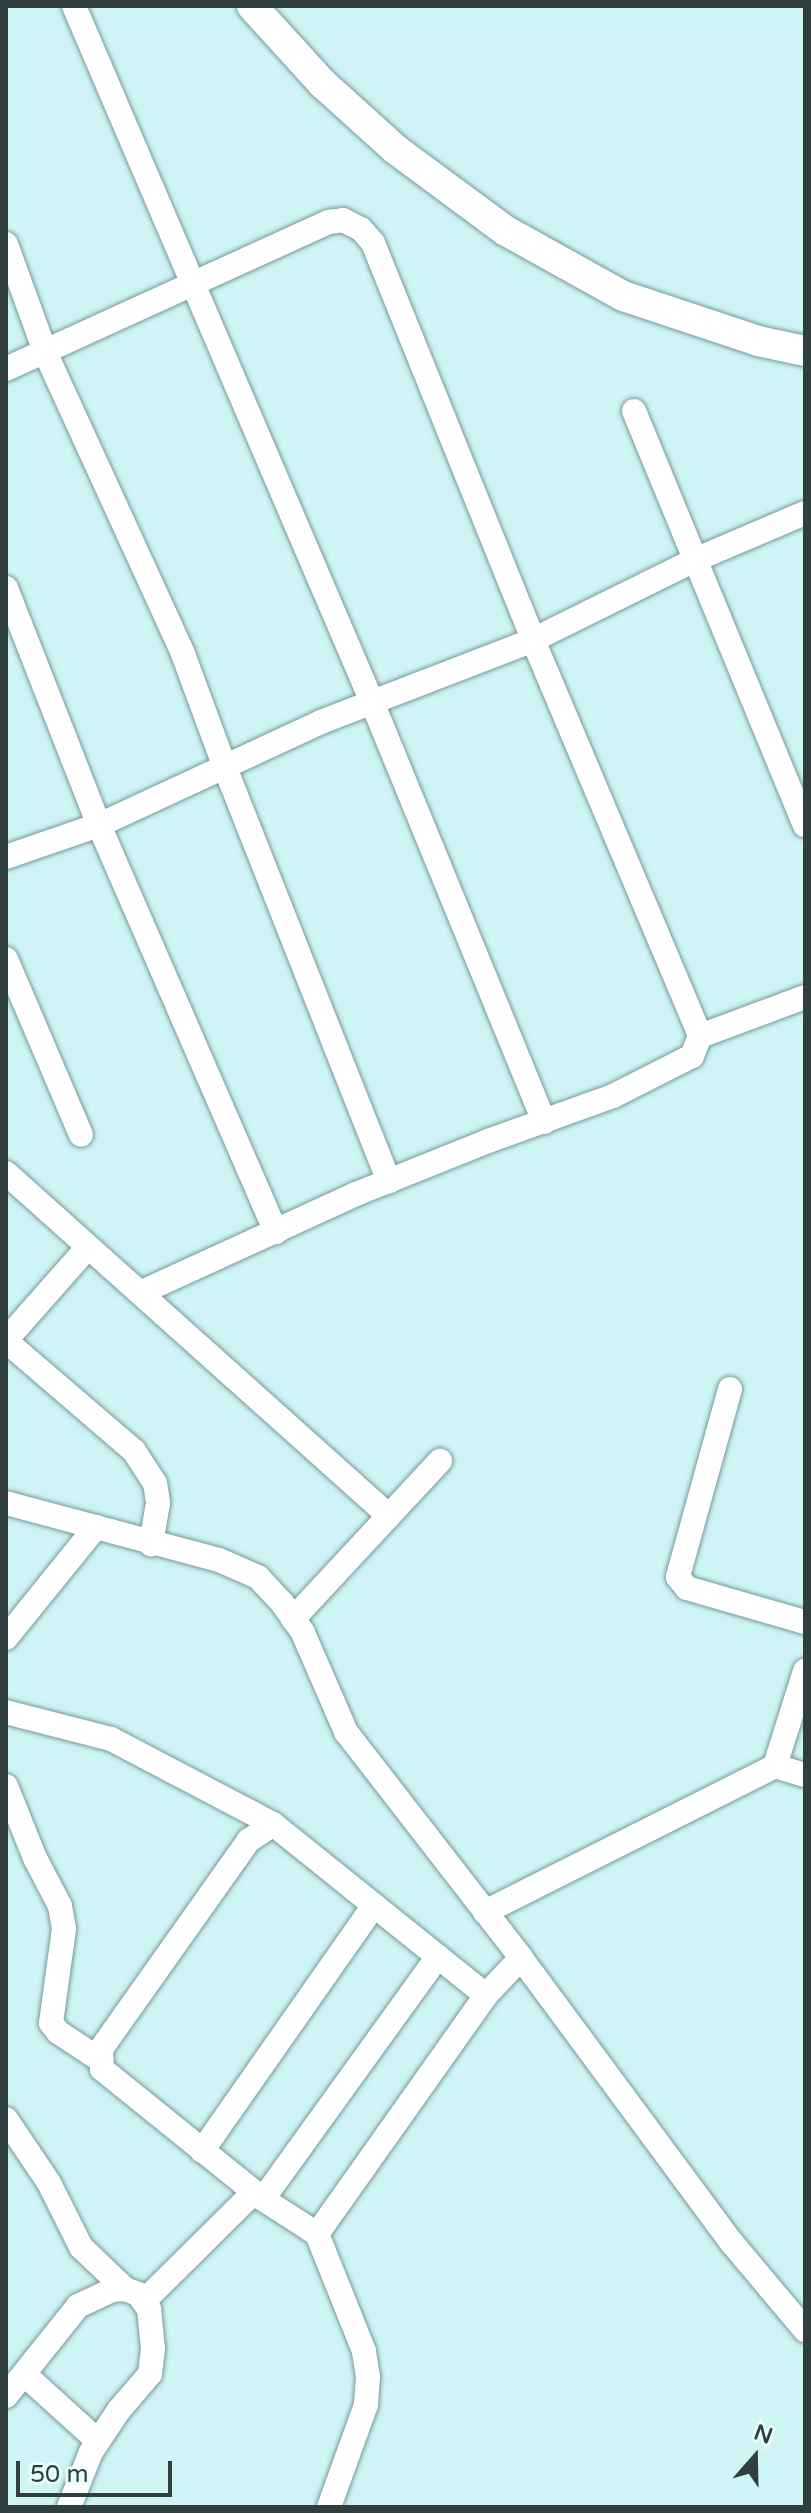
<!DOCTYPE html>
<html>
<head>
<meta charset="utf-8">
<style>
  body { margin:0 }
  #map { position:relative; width:811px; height:2513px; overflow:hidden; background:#cef4f5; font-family:"Varela Round",sans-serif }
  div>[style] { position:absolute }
  .roads { filter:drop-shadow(0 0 2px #76999a) drop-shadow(0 0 2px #76999a) }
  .minor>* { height:24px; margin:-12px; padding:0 12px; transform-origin:12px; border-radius:12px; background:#fff }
  .major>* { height:30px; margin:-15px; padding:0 15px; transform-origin:15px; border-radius:15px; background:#fff }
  span { translate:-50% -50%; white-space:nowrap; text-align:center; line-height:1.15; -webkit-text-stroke:7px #e8fefe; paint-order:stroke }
  .frame { position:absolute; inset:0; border:8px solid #2f3e3e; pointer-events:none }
  .north { position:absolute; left:715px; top:2417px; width:80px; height:80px; -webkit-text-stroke:6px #e8fefe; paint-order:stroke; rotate:20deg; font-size:22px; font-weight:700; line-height:32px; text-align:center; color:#2f3e3e }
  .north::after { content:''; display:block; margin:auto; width:28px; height:36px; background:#2f3e3e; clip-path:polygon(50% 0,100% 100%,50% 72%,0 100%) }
  .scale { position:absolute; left:16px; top:2461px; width:156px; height:36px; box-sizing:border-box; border:4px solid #2f3e3e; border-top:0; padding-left:10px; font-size:24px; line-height:28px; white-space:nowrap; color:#2f3e3e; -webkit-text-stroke:6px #e8fefe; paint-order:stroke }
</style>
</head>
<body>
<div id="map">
  <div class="roads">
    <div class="minor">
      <i style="left:74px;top:6px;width:757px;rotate:66.82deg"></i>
      <i style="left:372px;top:702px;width:454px;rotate:67.7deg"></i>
      <i style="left:6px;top:244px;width:115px;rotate:70.1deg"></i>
      <i style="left:45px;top:352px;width:332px;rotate:65.4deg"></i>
      <i style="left:183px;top:654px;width:118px;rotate:69.7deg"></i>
      <i style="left:224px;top:765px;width:448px;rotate:68.4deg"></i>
      <i style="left:6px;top:369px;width:355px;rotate:-24.5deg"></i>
      <i style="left:329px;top:222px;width:14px;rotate:-8deg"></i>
      <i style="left:343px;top:220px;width:20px;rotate:27deg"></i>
      <i style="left:361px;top:229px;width:18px;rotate:49deg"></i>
      <i style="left:373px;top:243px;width:428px;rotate:68deg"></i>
      <i style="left:533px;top:640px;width:430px;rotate:67.1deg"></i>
      <i style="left:700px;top:1036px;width:22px;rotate:112deg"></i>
      <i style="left:692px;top:1056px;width:89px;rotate:153.1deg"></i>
      <i style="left:613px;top:1096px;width:133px;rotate:160.2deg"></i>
      <i style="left:488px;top:1141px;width:142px;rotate:158.1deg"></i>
      <i style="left:356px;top:1194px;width:235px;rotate:155.4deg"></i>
      <i style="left:634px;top:411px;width:448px;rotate:67.6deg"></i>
      <i style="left:6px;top:588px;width:255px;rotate:68.6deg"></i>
      <i style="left:99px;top:825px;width:444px;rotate:66.5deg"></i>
      <i style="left:6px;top:857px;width:98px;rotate:-19deg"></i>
      <i style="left:99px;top:825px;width:245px;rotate:-24.9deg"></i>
      <i style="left:321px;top:722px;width:227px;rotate:-21.1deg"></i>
      <i style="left:533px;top:640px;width:183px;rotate:-26.3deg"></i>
      <i style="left:697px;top:559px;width:117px;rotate:-23.1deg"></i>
      <i style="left:6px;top:959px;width:191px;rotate:66.9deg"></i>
      <i style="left:700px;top:1036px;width:112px;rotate:-20.4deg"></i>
      <i style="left:6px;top:1173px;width:514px;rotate:41.85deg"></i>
      <i style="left:6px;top:1340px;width:124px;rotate:-48.6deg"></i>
      <i style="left:6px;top:1341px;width:169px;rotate:40.7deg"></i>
      <i style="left:134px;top:1451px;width:38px;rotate:57deg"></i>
      <i style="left:155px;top:1483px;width:20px;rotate:81deg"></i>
      <i style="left:158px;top:1503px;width:42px;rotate:99.7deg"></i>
      <i style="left:730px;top:1389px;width:195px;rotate:105.5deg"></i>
      <i style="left:678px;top:1577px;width:14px;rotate:51deg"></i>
      <i style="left:687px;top:1588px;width:123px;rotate:16.1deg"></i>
      <i style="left:6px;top:1503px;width:220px;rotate:15deg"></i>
      <i style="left:219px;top:1560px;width:43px;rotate:23.6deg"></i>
      <i style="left:258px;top:1577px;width:37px;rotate:47deg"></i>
      <i style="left:283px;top:1604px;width:35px;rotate:55deg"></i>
      <i style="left:303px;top:1633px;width:108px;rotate:66.5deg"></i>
      <i style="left:346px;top:1732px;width:286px;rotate:52.2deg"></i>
      <i style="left:521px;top:1958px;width:355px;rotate:53.5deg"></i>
      <i style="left:732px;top:2243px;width:114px;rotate:50deg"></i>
      <i style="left:293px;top:1619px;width:216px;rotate:-47.1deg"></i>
      <i style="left:6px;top:1638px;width:143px;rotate:-51deg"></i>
      <i style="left:6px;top:1712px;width:108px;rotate:14.4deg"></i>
      <i style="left:111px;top:1739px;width:183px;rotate:27.7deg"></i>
      <i style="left:775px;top:1766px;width:31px;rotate:17deg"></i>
      <i style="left:6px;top:1786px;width:78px;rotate:68.1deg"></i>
      <i style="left:35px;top:1858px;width:54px;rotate:62.5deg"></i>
      <i style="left:60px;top:1906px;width:23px;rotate:80deg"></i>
      <i style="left:64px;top:1929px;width:95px;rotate:97.9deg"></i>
      <i style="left:51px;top:2023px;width:11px;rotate:52deg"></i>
      <i style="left:58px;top:2032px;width:49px;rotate:33.4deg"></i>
      <i style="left:485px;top:1912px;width:325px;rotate:-26.7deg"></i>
      <i style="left:775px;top:1766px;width:100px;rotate:-72.5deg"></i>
      <i style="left:6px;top:2119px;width:77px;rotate:56.1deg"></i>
      <i style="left:49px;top:2183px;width:72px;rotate:63.4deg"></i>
      <i style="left:81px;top:2247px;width:61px;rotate:43.7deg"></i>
      <i style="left:202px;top:2151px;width:300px;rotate:-55deg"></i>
      <i style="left:263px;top:2199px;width:299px;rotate:-54.2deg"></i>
      <i style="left:317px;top:2234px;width:293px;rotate:-54.7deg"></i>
      <i style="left:486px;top:1995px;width:51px;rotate:-46.6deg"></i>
      <i style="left:144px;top:2301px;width:155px;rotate:-44.7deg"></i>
      <i style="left:24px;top:2374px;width:100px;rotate:42.2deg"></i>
      <i style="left:6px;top:2396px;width:115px;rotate:-51.3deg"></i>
      <i style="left:78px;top:2306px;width:38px;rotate:-25deg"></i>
      <i style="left:112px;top:2290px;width:13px;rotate:-4deg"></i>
      <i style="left:125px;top:2289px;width:14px;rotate:21deg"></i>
      <i style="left:138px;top:2294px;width:19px;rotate:54deg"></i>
      <i style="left:149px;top:2309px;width:40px;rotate:84.3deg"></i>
      <i style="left:153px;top:2349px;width:25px;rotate:97deg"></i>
      <i style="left:150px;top:2374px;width:48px;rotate:130.7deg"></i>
      <i style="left:119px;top:2410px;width:50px;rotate:123.7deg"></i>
      <i style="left:91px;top:2452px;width:59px;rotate:111.8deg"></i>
      <i style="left:329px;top:2507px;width:109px;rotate:-70.1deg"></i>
      <i style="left:366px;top:2405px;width:28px;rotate:-86deg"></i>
      <i style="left:368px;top:2377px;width:26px;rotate:-99deg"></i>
      <i style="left:364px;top:2351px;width:126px;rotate:-111.9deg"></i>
      <i style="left:317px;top:2234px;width:64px;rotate:-147.1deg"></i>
      <i style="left:263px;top:2199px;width:207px;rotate:-141.1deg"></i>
      <i style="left:102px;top:2069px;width:20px;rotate:-93deg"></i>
      <i style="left:101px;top:2049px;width:255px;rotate:-54.7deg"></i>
      <i style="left:248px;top:1841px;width:30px;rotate:-34deg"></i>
      <i style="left:273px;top:1824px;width:273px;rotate:38.8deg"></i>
    </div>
    <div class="major">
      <i style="left:252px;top:6px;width:104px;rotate:47.7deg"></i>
      <i style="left:322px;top:83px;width:98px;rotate:42.1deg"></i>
      <i style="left:395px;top:149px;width:138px;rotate:36.5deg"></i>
      <i style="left:506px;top:231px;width:134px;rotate:29.1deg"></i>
      <i style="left:623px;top:296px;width:142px;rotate:18.4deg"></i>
      <i style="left:758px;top:341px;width:48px;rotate:12deg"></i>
    </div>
  </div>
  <div class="frame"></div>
  <div class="north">N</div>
  <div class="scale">50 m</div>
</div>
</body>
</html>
